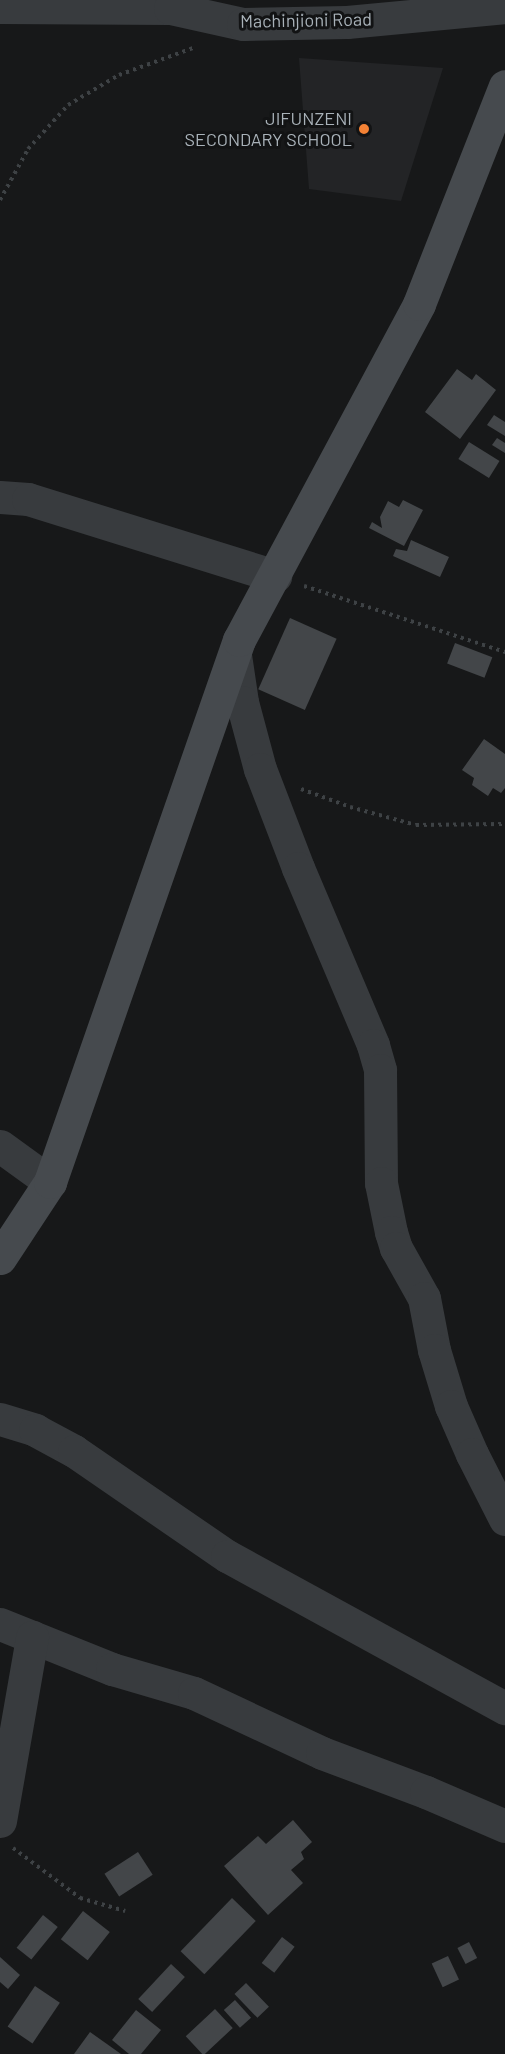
<!DOCTYPE html>
<html>
<head>
<meta charset="utf-8">
<style>
  body { margin:0 }
  #map { position:relative; width:505px; height:2054px; overflow:hidden; background:#171819; font-family:Barlow,sans-serif }
  div>[style] { position:absolute }
  .built>* { inset:0; background:#232426 }
  .building>* { inset:0; background:#434649; transform-origin:0 0 }
  .path>* { height:4px; margin-top:-2px; transform-origin:0; background:repeating-linear-gradient(90deg,#3e4245 0 3px,transparent 0 7.5px) }
  .street>* { height:33px; margin:-16.5px; padding:0 16.5px; transform-origin:16.5px; border-radius:16.5px; background:#383b3e }
  .secondary>* { height:33px; margin:-16.5px; padding:0 16.5px; transform-origin:16.5px; border-radius:16.5px; background:#464a4e }
  .dots>* { width:16px; height:16px; translate:-50% -50%; box-sizing:border-box; border:3px solid #121314; border-radius:50% }
  span { translate:-50% -50%; white-space:nowrap; text-align:center; line-height:1.15; -webkit-text-stroke:6px #121314; paint-order:stroke }
  .street-label { font-size:18px; color:#a9b2b9 }
  .poi-label { font-size:18px; color:#a9b2b9 }
  .right { translate:-100% -50%; text-align:right }
</style>
</head>
<body>
<div id="map">
  <div class="built">
    <i style="clip-path:polygon(299px 58px,443px 68px,401px 201px,309px 189px)"></i>
  </div>
  <div class="building">
    <i style="clip-path:polygon(457px 369px,472px 380px,476px 374px,496px 390px,460px 439px,425px 412px)"></i>
    <i style="clip-path:polygon(494px 415px,505px 422px,505px 436px,487px 425px)"></i>
    <i style="clip-path:polygon(497px 438px,505px 443px,505px 453px,492px 445px)"></i>
    <i style="left:469px;top:442px;width:36px;height:20px;rotate:32deg"></i>
    <i style="clip-path:polygon(403px 500px,423px 510px,404px 546px,369px 528px,372px 522px,382px 528px,380px 517px,388px 501px,399px 507px)"></i>
    <i style="clip-path:polygon(411px 540px,449px 557px,440px 577px,393px 556px,396px 549px,407px 551px)"></i>
    <i style="left:290px;top:618px;width:51px;height:78px;rotate:24deg"></i>
    <i style="left:455px;top:643px;width:40px;height:22px;rotate:21deg"></i>
    <i style="clip-path:polygon(484px 739px,505px 754px,505px 788px,501px 793px,493px 788px,488px 796px,472px 785px,474px 778px,462px 770px)"></i>
    <i style="clip-path:polygon(293px 1820px,312px 1842px,301px 1852px,304px 1859px,291px 1870px,303px 1883px,268px 1915px,224px 1866px,258px 1836px,266px 1844px)"></i>
    <i style="left:138px;top:1852px;width:27px;height:40px;rotate:57deg"></i>
    <i style="left:232px;top:1898px;width:33px;height:74px;rotate:44deg"></i>
    <i style="left:83px;top:1911px;width:34px;height:36px;rotate:38deg"></i>
    <i style="left:43px;top:1915px;width:19px;height:42px;rotate:39deg"></i>
    <i style="left:282px;top:1937px;width:16px;height:33px;rotate:38deg"></i>
    <i style="left:469px;top:1942px;width:18px;height:13px;rotate:63deg"></i>
    <i style="left:448px;top:1956px;width:26px;height:18px;rotate:65deg"></i>
    <i style="clip-path:polygon(0 1957px,20px 1975px,8px 1989px,0 1982px)"></i>
    <i style="left:171px;top:1964px;width:19px;height:48px;rotate:43deg"></i>
    <i style="left:246px;top:1983px;width:33px;height:16px;rotate:46deg"></i>
    <i style="left:35px;top:1986px;width:30px;height:49px;rotate:34deg"></i>
    <i style="left:235px;top:2000px;width:24px;height:15px;rotate:48deg"></i>
    <i style="left:215px;top:2009px;width:26px;height:40px;rotate:47deg"></i>
    <i style="clip-path:polygon(136px 2010px,161px 2030px,141px 2054px,129px 2054px,112px 2040px)"></i>
    <i style="clip-path:polygon(90px 2032px,121px 2054px,74px 2054px)"></i>
  </div>
  <div class="path">
    <i style="left:0;top:200px;width:58px;rotate:-61.2deg"></i>
    <i style="left:28px;top:149px;width:59px;rotate:-47.7deg"></i>
    <i style="left:68px;top:105px;width:59px;rotate:-30.5deg"></i>
    <i style="left:119px;top:75px;width:82px;rotate:-20deg"></i>
    <i style="left:304px;top:586px;width:212px;rotate:18.2deg"></i>
    <i style="left:301px;top:789px;width:52px;rotate:20.2deg"></i>
    <i style="left:350px;top:807px;width:68px;rotate:15.3deg"></i>
    <i style="left:416px;top:825px;width:87px;rotate:-0.7deg"></i>
    <i style="left:13px;top:1848px;width:84px;rotate:36.7deg"></i>
    <i style="left:80px;top:1898px;width:47px;rotate:16.1deg"></i>
  </div>
  <div class="street">
    <i style="left:0;top:7px;width:170px;rotate:0.3deg"></i>
    <i style="left:170px;top:8px;width:75px;rotate:12.4deg"></i>
    <i style="left:243px;top:24px;width:104px;rotate:-1.1deg"></i>
    <i style="left:347px;top:22px;width:159px;rotate:-5.4deg"></i>
    <i style="left:0;top:497px;width:28px;rotate:4deg"></i>
    <i style="left:28px;top:499px;width:259px;rotate:17.3deg"></i>
    <i style="left:235px;top:655px;width:48px;rotate:81.5deg"></i>
    <i style="left:242px;top:702px;width:69px;rotate:75deg"></i>
    <i style="left:260px;top:769px;width:106px;rotate:69deg"></i>
    <i style="left:298px;top:868px;width:192px;rotate:67deg"></i>
    <i style="left:373px;top:1045px;width:26px;rotate:74deg"></i>
    <i style="left:380px;top:1070px;width:113px;rotate:89.5deg"></i>
    <i style="left:381px;top:1183px;width:50px;rotate:78.5deg"></i>
    <i style="left:391px;top:1232px;width:17px;rotate:73deg"></i>
    <i style="left:396px;top:1248px;width:57px;rotate:60.8deg"></i>
    <i style="left:424px;top:1298px;width:53px;rotate:79.1deg"></i>
    <i style="left:434px;top:1350px;width:59px;rotate:73.1deg"></i>
    <i style="left:451px;top:1406px;width:52px;rotate:66.4deg"></i>
    <i style="left:472px;top:1454px;width:73px;rotate:63.1deg"></i>
    <i style="left:0;top:1146px;width:62px;rotate:35.8deg"></i>
    <i style="left:0;top:1419px;width:37px;rotate:17deg"></i>
    <i style="left:35px;top:1430px;width:44px;rotate:28.3deg"></i>
    <i style="left:74px;top:1451px;width:186px;rotate:34.5deg"></i>
    <i style="left:227px;top:1556px;width:317px;rotate:28.7deg"></i>
    <i style="left:0;top:1624px;width:121px;rotate:21.9deg"></i>
    <i style="left:112px;top:1669px;width:85px;rotate:16.3deg"></i>
    <i style="left:194px;top:1693px;width:141px;rotate:25.1deg"></i>
    <i style="left:322px;top:1753px;width:111px;rotate:20.6deg"></i>
    <i style="left:426px;top:1792px;width:86px;rotate:23.3deg"></i>
    <i style="left:0;top:1821px;width:187px;rotate:-80.1deg"></i>
  </div>
  <div class="secondary">
    <i style="left:0;top:1258px;width:91px;rotate:-56.7deg"></i>
    <i style="left:50px;top:1182px;width:574px;rotate:-70.78deg"></i>
    <i style="left:239px;top:640px;width:381px;rotate:-61.8deg"></i>
    <i style="left:419px;top:304px;width:234px;rotate:-68.5deg"></i>
  </div>
  <div class="dots">
    <i style="left:364px;top:129px;background:#f48235"></i>
  </div>
  <div class="street-label">
    <span style="left:306px;top:20px;rotate:-1deg">Machinjioni Road</span>
  </div>
  <div class="poi-label">
    <span class="right" style="left:352px;top:129px">JIFUNZENI<br>SECONDARY SCHOOL</span>
  </div>
</div>
</body>
</html>
